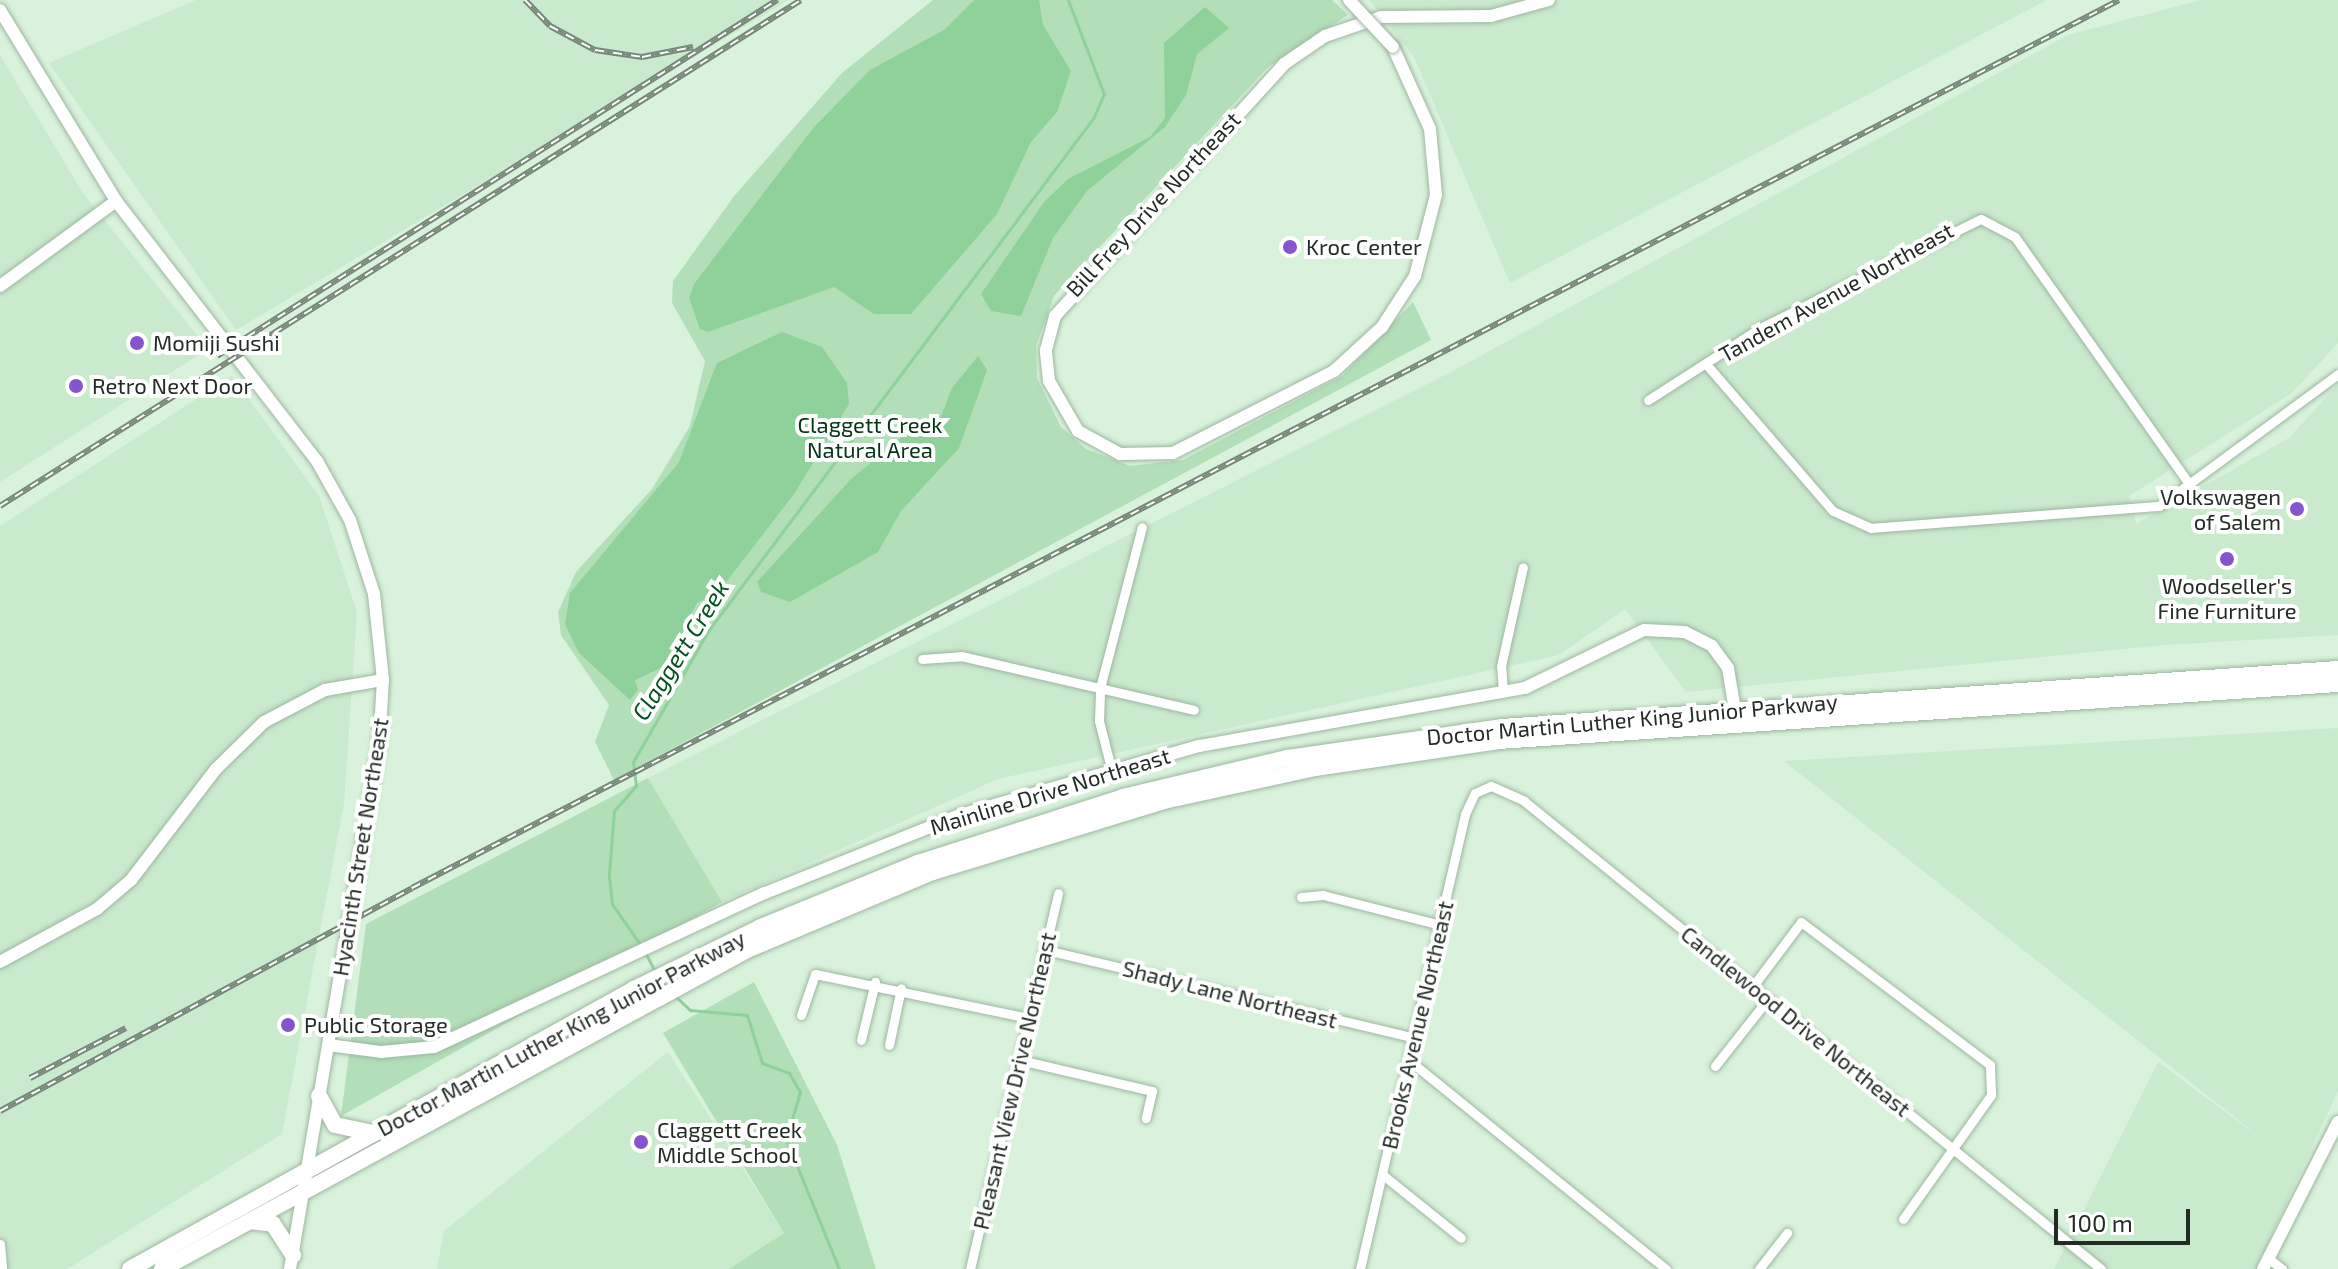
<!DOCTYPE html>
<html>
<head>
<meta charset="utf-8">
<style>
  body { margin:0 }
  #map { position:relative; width:2338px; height:1269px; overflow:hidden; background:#d8f2db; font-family:"Exo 2",sans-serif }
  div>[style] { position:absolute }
  .built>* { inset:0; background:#c9eacd }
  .green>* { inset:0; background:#b2deb8 }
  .water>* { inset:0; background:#8fd19a }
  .stream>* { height:3px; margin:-1.5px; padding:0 1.5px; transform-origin:1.5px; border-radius:1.5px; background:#8fd19a }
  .roads { filter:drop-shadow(0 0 2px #9db6a0) drop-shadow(0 0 2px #9db6a0) }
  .street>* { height:9px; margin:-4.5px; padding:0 4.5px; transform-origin:4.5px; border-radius:4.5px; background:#fff }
  .secondary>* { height:12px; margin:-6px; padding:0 6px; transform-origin:6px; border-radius:6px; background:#fff }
  .highway>* { height:16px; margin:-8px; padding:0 8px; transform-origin:8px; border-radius:8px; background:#fff }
  .rail>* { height:6px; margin-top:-3px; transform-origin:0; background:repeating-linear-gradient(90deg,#fff 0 9px,#778879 0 18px); box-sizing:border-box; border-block:2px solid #778879 }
  .bridges { filter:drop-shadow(0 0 2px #9db6a0) drop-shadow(0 0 2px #9db6a0) }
  .secondary-bridge>* { height:12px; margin:-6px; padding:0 6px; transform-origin:6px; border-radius:6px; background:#fff }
  .dots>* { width:22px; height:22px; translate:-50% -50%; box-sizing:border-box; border:4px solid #fff; border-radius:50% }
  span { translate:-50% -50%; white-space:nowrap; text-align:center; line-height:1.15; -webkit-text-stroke:8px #fff; paint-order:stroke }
  .street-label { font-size:22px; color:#222c24 }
  .poi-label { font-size:22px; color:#222c24 }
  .left { translate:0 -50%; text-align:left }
  .right { translate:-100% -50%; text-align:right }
  .park-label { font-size:22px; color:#023513 }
  .water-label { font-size:24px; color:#045220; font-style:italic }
  .scale { position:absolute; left:2054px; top:1209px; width:136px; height:36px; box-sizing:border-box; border:4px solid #222c24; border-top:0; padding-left:10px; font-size:24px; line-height:28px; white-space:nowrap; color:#222c24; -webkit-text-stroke:6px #fff; paint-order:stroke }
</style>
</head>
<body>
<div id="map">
  <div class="built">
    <i style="clip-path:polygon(196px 0,789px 0,236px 330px,49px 63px)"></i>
    <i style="clip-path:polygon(1369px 0,2047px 0,1510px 283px,1414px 57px)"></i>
    <i style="clip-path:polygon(2201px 0,2338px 0,2338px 343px,2292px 393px,2129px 496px,2136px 524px,2289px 438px,2338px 384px,2338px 635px,2164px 645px,1686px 692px,1625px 609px,1559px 655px,998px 779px,722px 902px,648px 778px,1451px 372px,2068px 35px)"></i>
    <i style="clip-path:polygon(0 55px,83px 193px,208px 349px,0 482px)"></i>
    <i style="clip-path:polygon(232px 376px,319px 496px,357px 612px,344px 803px,282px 1134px,67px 1269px,0 1269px,0 526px)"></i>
    <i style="clip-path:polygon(2338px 728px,2338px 1091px,2256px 1269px,2054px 1269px,2158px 1062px,2265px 1141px,1784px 761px)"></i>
    <i style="clip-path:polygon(668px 1052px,784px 1233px,729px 1269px,437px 1269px,444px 1231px)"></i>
  </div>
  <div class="green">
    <i style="clip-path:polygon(933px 0,1332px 0,1348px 15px,1268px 67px,1054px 296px,1036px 346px,1037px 378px,1061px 427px,1086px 449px,1130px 466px,1183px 460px,1342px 376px,1413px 302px,1431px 340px,614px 780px,595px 742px,609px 705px,561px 635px,558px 612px,576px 572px,652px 489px,690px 426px,705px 361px,672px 303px,673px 281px,735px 195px,842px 73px)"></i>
    <i style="clip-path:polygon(648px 778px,722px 902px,341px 1116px,366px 924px)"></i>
    <i style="clip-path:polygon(754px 982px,837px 1145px,876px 1269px,729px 1269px,784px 1233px,663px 1033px)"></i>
  </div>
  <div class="water">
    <i style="clip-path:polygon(974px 0,1039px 0,1043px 25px,1071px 71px,1057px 112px,1031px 142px,997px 214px,911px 314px,874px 314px,834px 287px,708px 332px,700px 329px,689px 298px,694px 284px,814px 127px,870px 70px,944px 30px)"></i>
    <i style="clip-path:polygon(1205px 7px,1229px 28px,1197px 54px,1186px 95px,1165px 127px,1087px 191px,1053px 238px,1021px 316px,991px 311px,981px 294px,1044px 202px,1068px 179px,1150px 137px,1165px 118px,1164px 43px)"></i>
    <i style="clip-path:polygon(782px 332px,822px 347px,847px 383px,849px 404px,794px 494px,720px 590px,697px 603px,665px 666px,635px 680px,638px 690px,630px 700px,579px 653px,565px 624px,570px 593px,679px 462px,717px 363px)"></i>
    <i style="clip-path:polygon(978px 356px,987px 370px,959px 448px,901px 511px,878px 552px,790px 602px,761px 592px,757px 582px,851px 479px,904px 435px,934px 434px,952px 388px)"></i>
  </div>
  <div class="stream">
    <i style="left:642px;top:947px;width:52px;rotate:-124.9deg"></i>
    <i style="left:612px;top:904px;width:30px;rotate:-96deg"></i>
    <i style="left:609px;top:874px;width:63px;rotate:-85.5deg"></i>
    <i style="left:614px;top:811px;width:33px;rotate:-49deg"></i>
    <i style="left:636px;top:786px;width:24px;rotate:-97deg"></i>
    <i style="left:633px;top:762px;width:151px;rotate:-60.2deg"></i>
    <i style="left:708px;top:631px;width:643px;rotate:-53.09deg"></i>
    <i style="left:1094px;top:117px;width:25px;rotate:-67deg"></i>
    <i style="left:1104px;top:94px;width:101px;rotate:-111deg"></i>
    <i style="left:646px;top:954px;width:20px;rotate:63deg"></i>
    <i style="left:675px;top:996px;width:21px;rotate:43deg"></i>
    <i style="left:690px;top:1010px;width:57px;rotate:5deg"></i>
    <i style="left:747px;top:1015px;width:50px;rotate:72.6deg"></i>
    <i style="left:762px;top:1063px;width:29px;rotate:20deg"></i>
    <i style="left:789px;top:1073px;width:22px;rotate:60deg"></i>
    <i style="left:800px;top:1092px;width:49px;rotate:106.6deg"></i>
    <i style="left:786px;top:1139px;width:140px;rotate:67.8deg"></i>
  </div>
  <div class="roads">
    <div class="street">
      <i style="left:1706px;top:364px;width:194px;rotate:49.2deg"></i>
      <i style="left:1833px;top:511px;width:42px;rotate:24.1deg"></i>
      <i style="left:1871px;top:528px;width:289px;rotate:-4.4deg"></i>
      <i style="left:2159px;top:506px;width:222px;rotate:-36.4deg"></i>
      <i style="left:1648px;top:400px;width:133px;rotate:-32.7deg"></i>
      <i style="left:1760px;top:328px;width:246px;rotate:-26.3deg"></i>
      <i style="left:1981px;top:219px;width:38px;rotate:28deg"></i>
      <i style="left:2015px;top:237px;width:304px;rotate:54.8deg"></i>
      <i style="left:922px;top:659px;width:39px;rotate:-4deg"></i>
      <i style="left:961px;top:656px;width:239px;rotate:13deg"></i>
      <i style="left:1503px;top:692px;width:26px;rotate:-94deg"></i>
      <i style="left:1501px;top:666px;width:101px;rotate:-77.5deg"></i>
      <i style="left:1111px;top:768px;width:49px;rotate:-104.3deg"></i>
      <i style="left:1099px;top:721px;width:33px;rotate:-88deg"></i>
      <i style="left:1100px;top:688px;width:166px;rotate:-75.4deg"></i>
      <i style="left:1301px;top:897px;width:22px;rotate:-5deg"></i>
      <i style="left:1323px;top:895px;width:122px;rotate:14.3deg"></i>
      <i style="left:1046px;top:950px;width:378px;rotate:13.4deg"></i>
      <i style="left:1753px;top:986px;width:80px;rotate:-53.1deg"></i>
      <i style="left:1801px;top:922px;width:237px;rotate:37.1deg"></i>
      <i style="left:1990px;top:1065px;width:30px;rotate:88deg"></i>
      <i style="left:1991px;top:1095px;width:152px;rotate:125.4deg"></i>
      <i style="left:801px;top:1015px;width:43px;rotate:-71.1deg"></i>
      <i style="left:815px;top:974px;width:219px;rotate:11.6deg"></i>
      <i style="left:861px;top:1040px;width:60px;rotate:-76.4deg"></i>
      <i style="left:889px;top:1045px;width:58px;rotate:-78.1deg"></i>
      <i style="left:1020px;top:1060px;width:136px;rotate:13.2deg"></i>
      <i style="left:1152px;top:1091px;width:28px;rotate:103deg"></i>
      <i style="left:1410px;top:1061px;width:330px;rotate:39.1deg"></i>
      <i style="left:1715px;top:1066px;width:85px;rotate:-51.7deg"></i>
      <i style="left:1383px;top:1175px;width:100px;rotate:38.9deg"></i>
      <i style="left:0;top:1244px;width:25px;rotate:85deg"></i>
      <i style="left:2268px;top:1258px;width:18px;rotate:38deg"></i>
      <i style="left:970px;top:1269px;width:386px;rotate:-76.8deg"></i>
      <i style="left:1360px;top:1269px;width:467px;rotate:-77deg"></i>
      <i style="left:1465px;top:814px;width:23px;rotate:-65deg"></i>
      <i style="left:1475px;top:793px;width:17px;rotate:-24deg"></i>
      <i style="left:1491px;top:786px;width:36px;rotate:24deg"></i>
      <i style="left:1524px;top:801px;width:743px;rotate:39.05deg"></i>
      <i style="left:1759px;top:1269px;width:46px;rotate:-52.1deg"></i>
    </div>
    <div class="secondary">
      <i style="left:0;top:10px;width:223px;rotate:58.7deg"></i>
      <i style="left:116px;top:201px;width:329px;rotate:52.3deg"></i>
      <i style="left:317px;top:461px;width:68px;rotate:60.8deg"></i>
      <i style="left:350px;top:520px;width:78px;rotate:72deg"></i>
      <i style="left:374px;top:594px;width:86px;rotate:84deg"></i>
      <i style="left:383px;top:680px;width:65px;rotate:93.5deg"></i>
      <i style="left:379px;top:745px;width:532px;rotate:99.64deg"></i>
      <i style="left:1393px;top:47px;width:90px;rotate:65.7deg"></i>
      <i style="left:1430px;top:129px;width:66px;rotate:84.8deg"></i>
      <i style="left:1436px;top:195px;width:84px;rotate:104.5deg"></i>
      <i style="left:1415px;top:276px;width:61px;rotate:122.9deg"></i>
      <i style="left:1382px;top:327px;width:65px;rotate:137.5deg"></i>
      <i style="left:1334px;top:371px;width:181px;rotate:153deg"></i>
      <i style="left:1173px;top:453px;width:53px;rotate:178.9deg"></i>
      <i style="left:1120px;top:454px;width:48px;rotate:-151.3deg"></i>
      <i style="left:1078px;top:431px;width:58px;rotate:-120.1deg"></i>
      <i style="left:1049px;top:381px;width:31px;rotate:-96deg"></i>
      <i style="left:1046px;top:350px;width:35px;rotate:-75deg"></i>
      <i style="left:1055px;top:316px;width:341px;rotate:-47.7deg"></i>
      <i style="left:1284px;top:64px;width:50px;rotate:-34.3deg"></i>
      <i style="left:1325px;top:36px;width:59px;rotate:-18.7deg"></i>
      <i style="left:1381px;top:17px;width:110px;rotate:-0.5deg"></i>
      <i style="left:1491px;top:16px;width:60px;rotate:-15.4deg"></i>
      <i style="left:0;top:286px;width:144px;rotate:-36.2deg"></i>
      <i style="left:0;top:962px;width:111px;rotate:-28.7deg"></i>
      <i style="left:97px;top:909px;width:45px;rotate:-40.5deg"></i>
      <i style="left:131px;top:880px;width:140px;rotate:-52.6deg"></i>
      <i style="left:216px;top:769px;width:67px;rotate:-44.4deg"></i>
      <i style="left:264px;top:722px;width:69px;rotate:-27.7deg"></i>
      <i style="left:325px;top:690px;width:59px;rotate:-9.8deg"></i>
      <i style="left:328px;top:1045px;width:53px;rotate:7.5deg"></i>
      <i style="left:381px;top:1052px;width:53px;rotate:-5.4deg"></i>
      <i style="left:434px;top:1047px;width:365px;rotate:-25deg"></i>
      <i style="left:765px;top:893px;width:213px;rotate:-21.8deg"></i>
      <i style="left:963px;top:814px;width:246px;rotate:-16.1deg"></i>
      <i style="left:1199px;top:746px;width:331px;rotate:-10.1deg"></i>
      <i style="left:1525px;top:688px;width:132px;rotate:-26deg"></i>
      <i style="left:1644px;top:630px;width:41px;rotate:2.8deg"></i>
      <i style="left:1685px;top:632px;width:30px;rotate:27deg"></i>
      <i style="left:1712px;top:646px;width:27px;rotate:54deg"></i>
      <i style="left:1728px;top:668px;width:50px;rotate:80.7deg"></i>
      <i style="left:2263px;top:1269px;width:165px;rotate:-63deg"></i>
    </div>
    <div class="highway">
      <i style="left:319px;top:1096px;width:33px;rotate:61deg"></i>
      <i style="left:335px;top:1125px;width:38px;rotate:12deg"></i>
      <i style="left:250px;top:1221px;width:23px;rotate:7deg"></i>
      <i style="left:273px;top:1224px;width:37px;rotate:57deg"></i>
      <i style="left:130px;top:1269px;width:577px;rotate:-29.05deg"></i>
      <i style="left:634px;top:989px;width:141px;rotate:-26deg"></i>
      <i style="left:761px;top:927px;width:170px;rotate:-22.2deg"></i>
      <i style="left:918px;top:863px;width:215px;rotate:-17.8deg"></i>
      <i style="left:1123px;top:797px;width:169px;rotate:-13.4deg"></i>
      <i style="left:1287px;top:758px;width:217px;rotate:-8.2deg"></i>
      <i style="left:1502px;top:727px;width:838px;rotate:-3.97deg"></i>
      <i style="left:162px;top:1269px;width:666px;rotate:-28.6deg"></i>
      <i style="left:747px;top:950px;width:202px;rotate:-22.8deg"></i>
      <i style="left:933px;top:872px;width:242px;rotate:-17.1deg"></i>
      <i style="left:1164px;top:801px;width:155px;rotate:-12.3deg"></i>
      <i style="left:1315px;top:768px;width:186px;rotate:-8.3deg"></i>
      <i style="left:1499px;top:741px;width:841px;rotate:-3.89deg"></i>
    </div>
  </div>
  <div class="rail">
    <i style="left:525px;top:0;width:36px;rotate:46deg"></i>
    <i style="left:550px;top:26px;width:51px;rotate:28.1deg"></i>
    <i style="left:595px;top:50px;width:48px;rotate:8.5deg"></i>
    <i style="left:642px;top:57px;width:52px;rotate:-11.1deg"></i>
    <i style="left:217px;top:356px;width:664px;rotate:-32.44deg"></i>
    <i style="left:0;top:506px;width:947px;rotate:-32.28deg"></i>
    <i style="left:30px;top:1078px;width:108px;rotate:-27.5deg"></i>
    <i style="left:0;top:1111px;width:468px;rotate:-28.4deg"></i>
    <i style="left:412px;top:888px;width:1924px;rotate:-27.48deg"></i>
  </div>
  <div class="bridges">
    <div class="secondary-bridge">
      <i style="left:1349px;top:0;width:64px;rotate:46.9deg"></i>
    </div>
  </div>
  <div class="dots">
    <i style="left:1290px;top:247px;background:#8555cd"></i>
    <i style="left:137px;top:343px;background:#8555cd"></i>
    <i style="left:76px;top:386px;background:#8555cd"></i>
    <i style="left:2297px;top:509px;background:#8555cd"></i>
    <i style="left:2227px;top:559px;background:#8555cd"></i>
    <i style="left:288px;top:1025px;background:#8555cd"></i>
    <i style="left:641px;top:1142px;background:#8555cd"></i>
  </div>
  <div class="street-label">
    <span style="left:1153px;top:204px;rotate:-47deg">Bill Frey Drive Northeast</span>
    <span style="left:1836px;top:292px;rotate:-29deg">Tandem Avenue Northeast</span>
    <span style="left:1632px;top:719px;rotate:-5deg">Doctor Martin Luther King Junior Parkway</span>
    <span style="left:1050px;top:791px;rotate:-17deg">Mainline Drive Northeast</span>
    <span style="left:360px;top:847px;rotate:-81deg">Hyacinth Street Northeast</span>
    <span style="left:1230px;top:994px;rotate:14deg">Shady Lane Northeast</span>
    <span style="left:1796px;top:1021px;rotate:39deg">Candlewood Drive Northeast</span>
    <span style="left:1417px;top:1025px;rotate:-77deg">Brooks Avenue Northeast</span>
    <span style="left:561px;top:1033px;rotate:-28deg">Doctor Martin Luther King Junior Parkway</span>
    <span style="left:1014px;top:1081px;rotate:-77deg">Pleasant View Drive Northeast</span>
  </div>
  <div class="poi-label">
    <span class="left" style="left:1306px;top:247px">Kroc Center</span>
    <span class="left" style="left:153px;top:343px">Momiji Sushi</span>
    <span class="left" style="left:92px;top:386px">Retro Next Door</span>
    <span class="right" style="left:2281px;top:509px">Volkswagen<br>of Salem</span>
    <span style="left:2227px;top:598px">Woodseller's<br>Fine Furniture</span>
    <span class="left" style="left:304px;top:1025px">Public Storage</span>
    <span class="left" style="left:657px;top:1142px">Claggett Creek<br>Middle School</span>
  </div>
  <div class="park-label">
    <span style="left:870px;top:437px">Claggett Creek<br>Natural Area</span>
  </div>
  <div class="water-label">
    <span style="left:680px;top:650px;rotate:-58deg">Claggett Creek</span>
  </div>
  <div class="scale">100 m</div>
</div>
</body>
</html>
